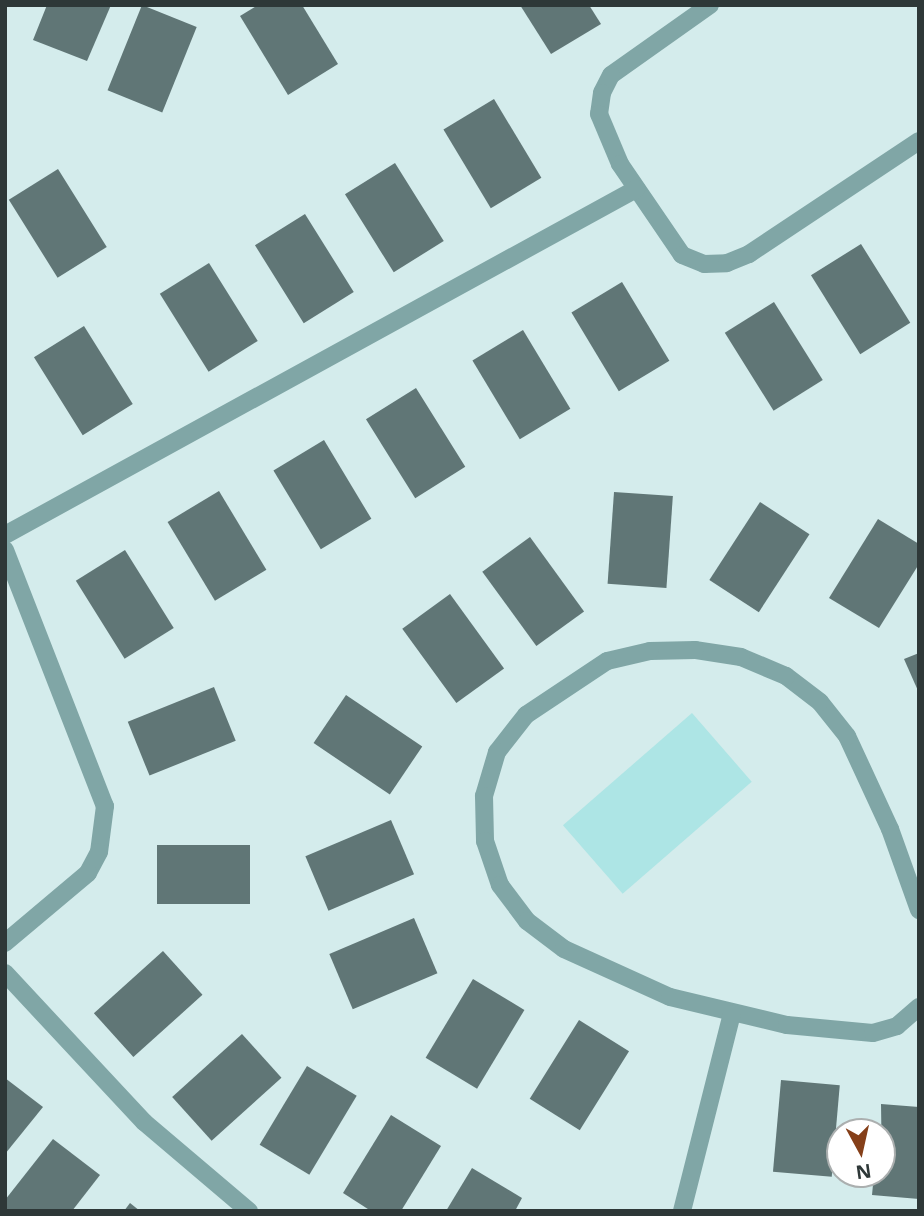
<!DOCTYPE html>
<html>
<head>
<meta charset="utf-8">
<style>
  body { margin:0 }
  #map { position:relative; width:924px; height:1216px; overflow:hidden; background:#d4ecec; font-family:"Noto Sans",sans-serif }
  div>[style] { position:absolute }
  .green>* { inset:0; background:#ade5e5; transform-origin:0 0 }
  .building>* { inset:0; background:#607676; transform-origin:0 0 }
  .minor>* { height:18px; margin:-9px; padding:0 9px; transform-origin:9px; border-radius:9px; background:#80a6a6 }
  span { translate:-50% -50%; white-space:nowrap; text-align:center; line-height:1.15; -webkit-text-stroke:7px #fff; paint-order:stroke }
  .frame { position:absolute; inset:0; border:7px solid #2e3838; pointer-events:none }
  .north { position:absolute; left:826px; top:1118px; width:70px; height:70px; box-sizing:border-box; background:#fff; border:2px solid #abafaf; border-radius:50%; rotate:172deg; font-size:19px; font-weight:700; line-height:28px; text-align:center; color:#2e3838 }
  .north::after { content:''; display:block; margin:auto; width:24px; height:32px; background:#853f19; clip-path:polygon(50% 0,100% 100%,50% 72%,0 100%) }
</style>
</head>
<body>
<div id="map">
  <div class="green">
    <i style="left:692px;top:713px;width:91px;height:171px;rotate:49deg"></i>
  </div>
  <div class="building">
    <i style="clip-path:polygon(47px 5px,111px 5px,87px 61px,33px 40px)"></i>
    <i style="left:142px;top:5px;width:59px;height:92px;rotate:22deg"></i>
    <i style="clip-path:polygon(258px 5px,302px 5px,338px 64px,288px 95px,240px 16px)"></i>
    <i style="clip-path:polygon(520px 5px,589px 5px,601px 24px,551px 54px)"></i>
    <i style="left:494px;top:99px;width:92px;height:59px;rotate:59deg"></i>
    <i style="left:395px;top:163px;width:92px;height:59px;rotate:58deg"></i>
    <i style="left:58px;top:169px;width:92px;height:58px;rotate:58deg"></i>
    <i style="left:305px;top:214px;width:92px;height:59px;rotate:58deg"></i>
    <i style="left:861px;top:244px;width:93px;height:59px;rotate:58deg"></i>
    <i style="left:209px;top:263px;width:92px;height:58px;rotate:58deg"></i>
    <i style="left:622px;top:282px;width:92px;height:59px;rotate:59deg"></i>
    <i style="left:774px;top:302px;width:92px;height:58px;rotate:58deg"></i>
    <i style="left:84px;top:326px;width:92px;height:59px;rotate:58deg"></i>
    <i style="left:523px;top:330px;width:92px;height:59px;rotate:59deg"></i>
    <i style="left:416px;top:388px;width:93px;height:59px;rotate:58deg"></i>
    <i style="left:324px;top:440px;width:92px;height:59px;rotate:59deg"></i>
    <i style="left:219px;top:491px;width:92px;height:60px;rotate:59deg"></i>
    <i style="left:614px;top:492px;width:59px;height:92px;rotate:4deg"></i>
    <i style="left:760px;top:502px;width:59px;height:93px;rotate:33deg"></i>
    <i style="clip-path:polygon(878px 519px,919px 544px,919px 564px,879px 628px,829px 598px)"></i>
    <i style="left:530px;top:537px;width:92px;height:59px;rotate:54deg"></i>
    <i style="left:125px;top:550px;width:92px;height:58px;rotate:58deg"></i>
    <i style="left:450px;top:594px;width:92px;height:59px;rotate:54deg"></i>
    <i style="clip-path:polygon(919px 653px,919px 693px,904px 659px)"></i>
    <i style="left:214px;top:687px;width:58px;height:93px;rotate:68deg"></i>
    <i style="left:346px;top:695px;width:92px;height:58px;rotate:34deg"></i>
    <i style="left:391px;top:820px;width:59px;height:93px;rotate:67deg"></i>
    <i style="left:250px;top:845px;width:59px;height:93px;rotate:90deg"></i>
    <i style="left:414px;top:918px;width:60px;height:92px;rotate:67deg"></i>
    <i style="left:163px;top:951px;width:59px;height:93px;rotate:48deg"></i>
    <i style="left:473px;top:979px;width:60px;height:92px;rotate:31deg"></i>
    <i style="left:579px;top:1020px;width:59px;height:93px;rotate:32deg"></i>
    <i style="left:242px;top:1034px;width:59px;height:94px;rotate:48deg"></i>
    <i style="left:307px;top:1066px;width:58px;height:92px;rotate:31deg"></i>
    <i style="clip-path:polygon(5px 1078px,43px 1107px,5px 1154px)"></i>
    <i style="left:781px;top:1080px;width:59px;height:92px;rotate:5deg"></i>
    <i style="clip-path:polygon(881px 1104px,919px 1107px,919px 1199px,872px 1195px,874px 1174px,882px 1174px)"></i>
    <i style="clip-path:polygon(391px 1115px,441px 1146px,401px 1211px,371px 1211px,343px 1193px)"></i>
    <i style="clip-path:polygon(53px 1139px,100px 1175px,72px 1211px,5px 1211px,5px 1200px)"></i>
    <i style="clip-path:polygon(472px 1168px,522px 1198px,515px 1211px,446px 1211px)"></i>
    <i style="clip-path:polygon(130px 1203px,140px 1211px,124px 1211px)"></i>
  </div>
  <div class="minor">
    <i style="left:710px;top:5px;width:121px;rotate:144.7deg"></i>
    <i style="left:611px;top:75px;width:20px;rotate:117deg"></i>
    <i style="left:602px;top:93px;width:21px;rotate:98deg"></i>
    <i style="left:599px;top:114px;width:54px;rotate:67.2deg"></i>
    <i style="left:620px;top:164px;width:110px;rotate:55.7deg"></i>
    <i style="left:682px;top:255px;width:24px;rotate:22deg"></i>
    <i style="left:704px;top:264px;width:23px;rotate:-2deg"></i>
    <i style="left:727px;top:263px;width:24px;rotate:-22deg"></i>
    <i style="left:749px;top:254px;width:204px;rotate:-33.6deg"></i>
    <i style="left:5px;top:535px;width:720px;rotate:-28.74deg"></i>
    <i style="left:5px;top:550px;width:275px;rotate:68.7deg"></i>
    <i style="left:105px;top:806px;width:46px;rotate:97.4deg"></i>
    <i style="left:99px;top:852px;width:24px;rotate:118deg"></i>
    <i style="left:88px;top:873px;width:109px;rotate:139.9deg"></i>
    <i style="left:919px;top:910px;width:86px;rotate:-109.7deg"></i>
    <i style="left:890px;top:829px;width:102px;rotate:-114.8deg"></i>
    <i style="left:847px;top:736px;width:43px;rotate:-128.5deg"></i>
    <i style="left:820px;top:702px;width:43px;rotate:-142.6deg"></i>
    <i style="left:786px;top:676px;width:49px;rotate:-157.1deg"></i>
    <i style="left:741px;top:657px;width:47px;rotate:-171.3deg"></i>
    <i style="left:695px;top:650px;width:45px;rotate:178.7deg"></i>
    <i style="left:650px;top:651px;width:44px;rotate:166.9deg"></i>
    <i style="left:607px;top:661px;width:97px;rotate:146.3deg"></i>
    <i style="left:526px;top:715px;width:47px;rotate:128.1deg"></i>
    <i style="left:497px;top:752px;width:46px;rotate:106.5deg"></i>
    <i style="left:484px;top:796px;width:45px;rotate:88.7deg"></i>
    <i style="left:485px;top:841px;width:46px;rotate:71.2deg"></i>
    <i style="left:500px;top:885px;width:45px;rotate:53.1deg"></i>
    <i style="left:527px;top:921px;width:46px;rotate:37.1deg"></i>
    <i style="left:564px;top:949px;width:116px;rotate:24.4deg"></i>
    <i style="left:670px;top:997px;width:120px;rotate:13.5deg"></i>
    <i style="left:787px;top:1025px;width:86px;rotate:5.3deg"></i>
    <i style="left:873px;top:1033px;width:25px;rotate:-16deg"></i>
    <i style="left:897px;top:1026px;width:29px;rotate:-41deg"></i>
    <i style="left:5px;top:973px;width:204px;rotate:47deg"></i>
    <i style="left:144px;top:1122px;width:138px;rotate:40.3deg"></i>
    <i style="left:682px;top:1211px;width:203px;rotate:-75.8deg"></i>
  </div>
  <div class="frame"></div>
  <div class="north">N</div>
</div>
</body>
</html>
